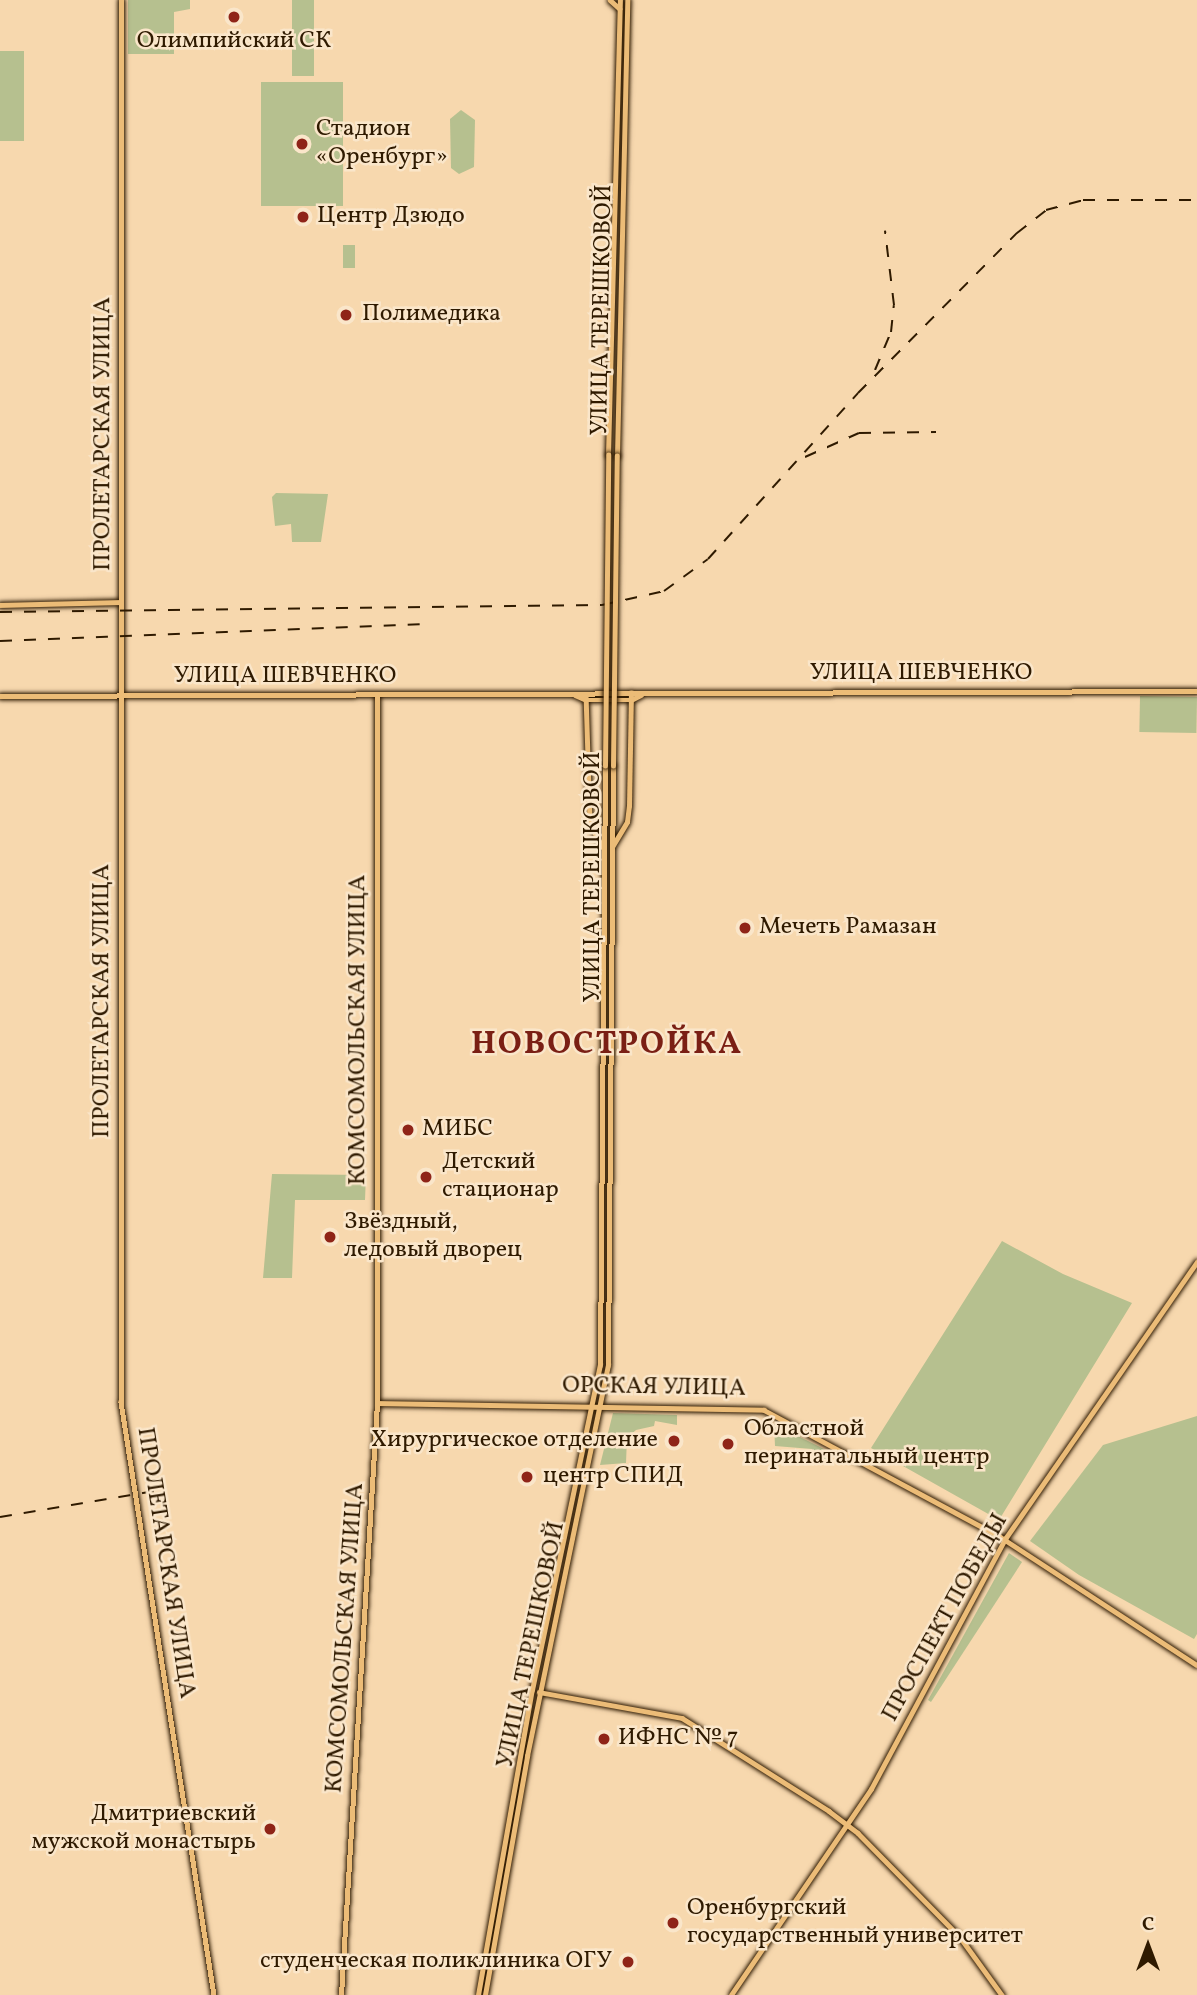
<!DOCTYPE html>
<html>
<head>
<meta charset="utf-8">
<style>
  body { margin:0 }
  #map { position:relative; width:1197px; height:1995px; overflow:hidden; background:#f7d8ae; font-family:Vollkorn,serif }
  div>[style] { position:absolute }
  .green>* { inset:0; background:#b6c08f; transform-origin:0 0 }
  .roads { filter:drop-shadow(0 0 2px #2f1a00) drop-shadow(0 0 2px #2f1a00) }
  .major>* { height:4.5px; margin:-2.25px; padding:0 2.25px; transform-origin:2.25px; border-radius:2.25px; background:#ecbc77 }
  .rail>* { height:2px; margin-top:-1px; transform-origin:0; background:repeating-linear-gradient(90deg,#2f1a00 0 12px,transparent 0 24px) }
  .bridges { filter:drop-shadow(0 0 2px #2f1a00) drop-shadow(0 0 2px #2f1a00) }
  .major-bridge>* { height:4.5px; margin:-2.25px; padding:0 2.25px; transform-origin:2.25px; border-radius:2.25px; background:#ecbc77 }
  .dots>* { width:19px; height:19px; translate:-50% -50%; box-sizing:border-box; border:4px solid #fae6ca; border-radius:50% }
  span { translate:-50% -50%; white-space:nowrap; text-align:center; line-height:1.15; -webkit-text-stroke:5px #fae6ca; paint-order:stroke }
  .poi-label { font-size:24px; color:#2f1a00 }
  .left { translate:0 -50%; text-align:left }
  .right { translate:-100% -50%; text-align:right }
  .street-label { font-size:24px; color:#2f1a00 }
  .district-label { font-size:32px; color:#7a1f14; font-weight:700; letter-spacing:2px }
  .north { position:absolute; left:1113px; top:1911px; width:70px; height:70px; -webkit-text-stroke:5px #fae6ca; paint-order:stroke; rotate:0deg; font-size:19px; font-weight:700; line-height:28px; text-align:center; color:#2f1a00 }
  .north::after { content:''; display:block; margin:auto; width:24px; height:32px; background:#2f1a00; clip-path:polygon(50% 0,100% 100%,50% 72%,0 100%) }
</style>
</head>
<body>
<div id="map">
  <div class="green">
    <i style="clip-path:polygon(128px 0,190px 0,190px 9px,174px 12px,174px 54px,128px 54px)"></i>
    <i style="left:292px;top:0;width:22px;height:76px"></i>
    <i style="left:0;top:51px;width:24px;height:90px"></i>
    <i style="left:261px;top:82px;width:82px;height:124px"></i>
    <i style="clip-path:polygon(461px 110px,475px 120px,474px 167px,459px 174px,451px 168px,450px 119px)"></i>
    <i style="left:343px;top:245px;width:12px;height:23px"></i>
    <i style="clip-path:polygon(276px 493px,328px 494px,321px 542px,292px 542px,291px 524px,275px 526px,272px 497px)"></i>
    <i style="left:1140px;top:696px;width:57px;height:36px;rotate:1deg"></i>
    <i style="clip-path:polygon(272px 1174px,366px 1175px,365px 1200px,295px 1200px,292px 1278px,263px 1278px)"></i>
    <i style="clip-path:polygon(1002px 1241px,1063px 1274px,1132px 1303px,999px 1520px,871px 1448px)"></i>
    <i style="clip-path:polygon(613px 1413px,677px 1415px,677px 1425px,655px 1421px,654px 1426px,636px 1430px,627px 1438px,626px 1463px,600px 1465px)"></i>
    <i style="clip-path:polygon(1197px 1416px,1197px 1634px,1194px 1639px,1079px 1575px,1030px 1541px,1103px 1445px)"></i>
    <i style="clip-path:polygon(774px 1424px,830px 1452px,827px 1460px,818px 1462px,812px 1449px,775px 1446px)"></i>
    <i style="clip-path:polygon(1009px 1553px,1022px 1562px,931px 1702px,928px 1700px)"></i>
  </div>
  <div class="roads">
    <div class="major">
      <i style="left:121px;top:0;width:1402px;rotate:90deg"></i>
      <i style="left:121px;top:1402px;width:600px;rotate:81.09deg"></i>
      <i style="left:610px;top:0;width:13px;rotate:42deg"></i>
      <i style="left:608px;top:455px;width:455px;rotate:-88.5deg"></i>
      <i style="left:617px;top:456px;width:456px;rotate:-88.7deg"></i>
      <i style="left:0;top:605px;width:120px;rotate:-1.4deg"></i>
      <i style="left:586px;top:694px;width:130px;rotate:88.2deg"></i>
      <i style="left:590px;top:824px;width:26px;rotate:61deg"></i>
      <i style="left:575px;top:695px;width:12px;rotate:24deg"></i>
      <i style="left:586px;top:700px;width:45px"></i>
      <i style="left:631px;top:700px;width:11px;rotate:-27deg"></i>
      <i style="left:0;top:696px;width:1197px;rotate:-0.24deg"></i>
      <i style="left:612px;top:847px;width:29px;rotate:-59deg"></i>
      <i style="left:627px;top:822px;width:16px;rotate:-83deg"></i>
      <i style="left:629px;top:806px;width:113px;rotate:-89deg"></i>
      <i style="left:377px;top:1403px;width:387px;rotate:1deg"></i>
      <i style="left:764px;top:1410px;width:267px;rotate:28.2deg"></i>
      <i style="left:999px;top:1536px;width:236px;rotate:33.1deg"></i>
      <i style="left:539px;top:1692px;width:145px;rotate:10.3deg"></i>
      <i style="left:682px;top:1718px;width:174px;rotate:32.3deg"></i>
      <i style="left:829px;top:1811px;width:36px;rotate:37deg"></i>
      <i style="left:858px;top:1833px;width:146px;rotate:45.6deg"></i>
      <i style="left:960px;top:1937px;width:72px;rotate:54.1deg"></i>
      <i style="left:341px;top:1995px;width:593px;rotate:-86.52deg"></i>
      <i style="left:377px;top:1403px;width:709px;rotate:-90deg"></i>
      <i style="left:478px;top:1995px;width:310px;rotate:-80deg"></i>
      <i style="left:532px;top:1690px;width:332px;rotate:-78.2deg"></i>
      <i style="left:600px;top:1365px;width:599px;rotate:-89.52deg"></i>
      <i style="left:485px;top:1995px;width:243px;rotate:-80deg"></i>
      <i style="left:527px;top:1756px;width:399px;rotate:-78.3deg"></i>
      <i style="left:608px;top:1365px;width:599px;rotate:-89.52deg"></i>
      <i style="left:731px;top:1995px;width:249px;rotate:-55.8deg"></i>
      <i style="left:871px;top:1789px;width:284px;rotate:-61.8deg"></i>
      <i style="left:1005px;top:1539px;width:337px;rotate:-55.3deg"></i>
    </div>
  </div>
  <div class="rail">
    <i style="left:875px;top:370px;width:41px;rotate:-67.2deg"></i>
    <i style="left:891px;top:332px;width:27px;rotate:-84deg"></i>
    <i style="left:894px;top:305px;width:75px;rotate:-96.9deg"></i>
    <i style="left:805px;top:457px;width:59px;rotate:-24deg"></i>
    <i style="left:859px;top:433px;width:77px;rotate:-0.7deg"></i>
    <i style="left:0;top:612px;width:602px;rotate:-0.67deg"></i>
    <i style="left:602px;top:605px;width:64px;rotate:-12.7deg"></i>
    <i style="left:664px;top:591px;width:54px;rotate:-36deg"></i>
    <i style="left:708px;top:559px;width:224px;rotate:-47.9deg"></i>
    <i style="left:858px;top:393px;width:226px;rotate:-45.2deg"></i>
    <i style="left:1017px;top:233px;width:37px;rotate:-38deg"></i>
    <i style="left:1046px;top:210px;width:38px;rotate:-15deg"></i>
    <i style="left:1083px;top:200px;width:114px"></i>
    <i style="left:0;top:641px;width:426px;rotate:-2.3deg"></i>
    <i style="left:0;top:1517px;width:163px;rotate:-9.5deg"></i>
  </div>
  <div class="bridges">
    <div class="major-bridge">
      <i style="left:605px;top:766px;width:311px;rotate:-89.4deg"></i>
      <i style="left:613px;top:766px;width:310px;rotate:-89.3deg"></i>
    </div>
  </div>
  <div class="dots">
    <i style="left:234px;top:17px;background:#8f2418"></i>
    <i style="left:302px;top:144px;background:#8f2418"></i>
    <i style="left:303px;top:217px;background:#8f2418"></i>
    <i style="left:346px;top:315px;background:#8f2418"></i>
    <i style="left:745px;top:928px;background:#8f2418"></i>
    <i style="left:408px;top:1130px;background:#8f2418"></i>
    <i style="left:426px;top:1177px;background:#8f2418"></i>
    <i style="left:330px;top:1237px;background:#8f2418"></i>
    <i style="left:674px;top:1441px;background:#8f2418"></i>
    <i style="left:728px;top:1444px;background:#8f2418"></i>
    <i style="left:527px;top:1477px;background:#8f2418"></i>
    <i style="left:604px;top:1739px;background:#8f2418"></i>
    <i style="left:270px;top:1829px;background:#8f2418"></i>
    <i style="left:673px;top:1923px;background:#8f2418"></i>
    <i style="left:628px;top:1962px;background:#8f2418"></i>
  </div>
  <div class="poi-label">
    <span style="left:234px;top:42px">Олимпийский СК</span>
    <span class="left" style="left:316px;top:144px">Стадион<br>«Оренбург»</span>
    <span class="left" style="left:317px;top:217px">Центр Дзюдо</span>
    <span class="left" style="left:362px;top:315px">Полимедика</span>
    <span class="left" style="left:759px;top:928px">Мечеть Рамазан</span>
    <span class="left" style="left:422px;top:1130px">МИБС</span>
    <span class="left" style="left:442px;top:1177px">Детский<br>стационар</span>
    <span class="left" style="left:344px;top:1237px">Звёздный,<br>ледовый дворец</span>
    <span class="left" style="left:744px;top:1444px">Областной<br>перинатальный центр</span>
    <span class="right" style="left:658px;top:1441px">Хирургическое отделение</span>
    <span class="left" style="left:543px;top:1477px">центр СПИД</span>
    <span class="left" style="left:618px;top:1739px">ИФНС № 7</span>
    <span class="right" style="left:256px;top:1829px">Дмитриевский<br>мужской монастырь</span>
    <span class="left" style="left:687px;top:1923px">Оренбургский<br>государственный университет</span>
    <span class="right" style="left:612px;top:1962px">студенческая поликлиника ОГУ</span>
  </div>
  <div class="street-label">
    <span style="left:603px;top:310px;rotate:-89deg">УЛИЦА ТЕРЕШКОВОЙ</span>
    <span style="left:104px;top:434px;rotate:-90deg">ПРОЛЕТАРСКАЯ УЛИЦА</span>
    <span style="left:921px;top:674px">УЛИЦА ШЕВЧЕНКО</span>
    <span style="left:285px;top:677px">УЛИЦА ШЕВЧЕНКО</span>
    <span style="left:594px;top:877px;rotate:-90deg">УЛИЦА ТЕРЕШКОВОЙ</span>
    <span style="left:103px;top:1001px;rotate:-90deg">ПРОЛЕТАРСКАЯ УЛИЦА</span>
    <span style="left:359px;top:1030px;rotate:-90deg">КОМСОМОЛЬСКАЯ УЛИЦА</span>
    <span style="left:654px;top:1388px;rotate:1deg">ОРСКАЯ УЛИЦА</span>
    <span style="left:165px;top:1563px;rotate:81deg">ПРОЛЕТАРСКАЯ УЛИЦА</span>
    <span style="left:946px;top:1618px;rotate:-61deg">ПРОСПЕКТ ПОБЕДЫ</span>
    <span style="left:346px;top:1638px;rotate:-86deg">КОМСОМОЛЬСКАЯ УЛИЦА</span>
    <span style="left:532px;top:1645px;rotate:-78deg">УЛИЦА ТЕРЕШКОВОЙ</span>
  </div>
  <div class="district-label">
    <span style="left:607px;top:1045px">НОВОСТРОЙКА</span>
  </div>
  <div class="north">С</div>
</div>
</body>
</html>
